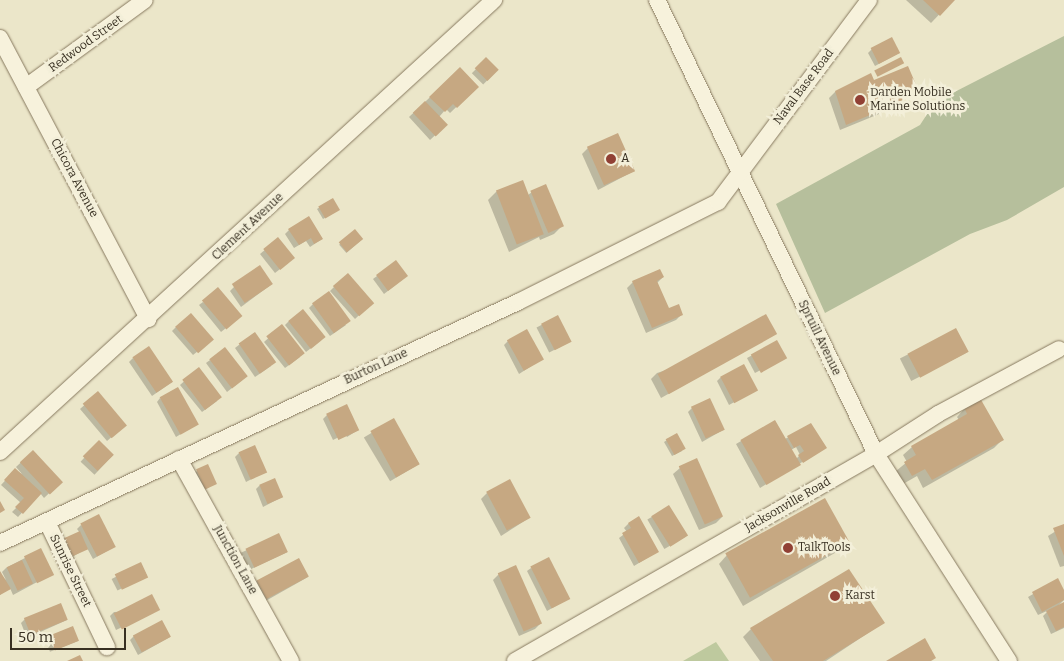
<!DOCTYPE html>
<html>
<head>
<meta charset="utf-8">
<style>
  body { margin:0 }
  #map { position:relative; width:1064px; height:661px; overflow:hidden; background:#ebe6c9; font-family:Bitter,serif }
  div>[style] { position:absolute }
  .green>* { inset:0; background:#bec99e }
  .cemetery>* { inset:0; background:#b6bf9c }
  .shadow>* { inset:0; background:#0003; transform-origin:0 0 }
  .building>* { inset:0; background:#c6a882; transform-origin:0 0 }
  .roads { filter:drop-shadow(0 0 1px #87795f) drop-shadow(0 0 1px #87795f) }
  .minor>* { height:16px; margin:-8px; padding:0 8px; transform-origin:8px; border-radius:8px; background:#f7f2dc }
  .dots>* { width:14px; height:14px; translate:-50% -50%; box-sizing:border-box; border:2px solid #f3efd9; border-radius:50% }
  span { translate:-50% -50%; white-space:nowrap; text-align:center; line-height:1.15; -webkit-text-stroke:5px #f3efd9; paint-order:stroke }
  .street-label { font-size:12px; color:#383022 }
  .poi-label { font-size:12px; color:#383022 }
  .left { translate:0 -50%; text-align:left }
  .scale { position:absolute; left:10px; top:628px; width:116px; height:22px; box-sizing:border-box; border:2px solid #383022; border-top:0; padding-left:6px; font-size:15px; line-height:18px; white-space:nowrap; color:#383022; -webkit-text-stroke:4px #f3efd9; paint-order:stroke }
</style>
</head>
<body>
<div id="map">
  <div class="green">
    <i style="clip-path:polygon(716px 642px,729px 661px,683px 661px)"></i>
  </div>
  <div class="cemetery">
    <i style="clip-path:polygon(1064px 36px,1064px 187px,1007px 220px,970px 234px,825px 313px,776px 204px,920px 125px,935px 102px)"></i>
  </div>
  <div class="shadow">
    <i style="clip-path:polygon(906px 0,953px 0,931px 23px)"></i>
    <i style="clip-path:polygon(872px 49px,899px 53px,875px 66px,868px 53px)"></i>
    <i style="left:486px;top:59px;width:16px;height:20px;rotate:45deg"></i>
    <i style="clip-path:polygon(460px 69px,477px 87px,450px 113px,446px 109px,439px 117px,446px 125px,430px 140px,409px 117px)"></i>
    <i style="clip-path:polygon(874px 82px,916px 86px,901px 96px,898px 103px,879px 114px,840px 130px,829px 98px,835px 92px)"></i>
    <i style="clip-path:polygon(588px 148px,634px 171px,598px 190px,582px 154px)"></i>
    <i style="clip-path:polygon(522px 182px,528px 195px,532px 192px,562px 226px,554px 234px,540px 240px,539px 237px,509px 252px,488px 200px,496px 192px)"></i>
    <i style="clip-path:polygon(332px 199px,337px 211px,323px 219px,317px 209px)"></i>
    <i style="clip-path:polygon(289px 230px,322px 239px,310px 247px,306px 241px,294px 248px,285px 234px)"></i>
    <i style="left:355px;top:231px;width:11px;height:21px;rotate:49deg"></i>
    <i style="clip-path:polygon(278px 239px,289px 262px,275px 273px,260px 254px)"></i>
    <i style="clip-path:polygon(377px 276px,403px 279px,384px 294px,373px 279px)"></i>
    <i style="clip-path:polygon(663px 277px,657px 283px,668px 310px,682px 314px,676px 320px,646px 333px,627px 288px,633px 282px)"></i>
    <i style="clip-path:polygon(272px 284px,241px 307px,230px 291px,234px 287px)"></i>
    <i style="clip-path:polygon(334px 287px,372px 303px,355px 319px,330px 291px)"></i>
    <i style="clip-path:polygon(203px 302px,236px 320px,221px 332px,199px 305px)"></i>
    <i style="clip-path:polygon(313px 304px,346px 325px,330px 336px,309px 308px)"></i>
    <i style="left:557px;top:317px;width:28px;height:23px;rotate:63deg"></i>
    <i style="clip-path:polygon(289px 321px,320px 341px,306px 352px,285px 325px)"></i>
    <i style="clip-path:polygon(282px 326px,300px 357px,285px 368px,264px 342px)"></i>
    <i style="clip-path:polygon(176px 327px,208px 343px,193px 355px,172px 331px)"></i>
    <i style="left:956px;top:330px;width:25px;height:63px;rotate:63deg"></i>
    <i style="clip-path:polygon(254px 333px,271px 366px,255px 377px,235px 348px)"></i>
    <i style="clip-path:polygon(775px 334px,661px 398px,651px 379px,657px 373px)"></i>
    <i style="clip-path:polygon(508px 341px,542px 359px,519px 374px,504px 345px)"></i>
    <i style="left:777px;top:342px;width:17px;height:34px;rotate:62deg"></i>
    <i style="clip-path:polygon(133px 358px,172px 382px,152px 396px,129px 362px)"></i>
    <i style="clip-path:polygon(210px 360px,242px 380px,227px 392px,206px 363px)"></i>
    <i style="clip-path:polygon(198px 369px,217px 401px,202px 412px,180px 385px)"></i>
    <i style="clip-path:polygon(721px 377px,756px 390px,729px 405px,717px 381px)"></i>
    <i style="clip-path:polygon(98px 393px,121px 429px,107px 441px,80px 409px)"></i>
    <i style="clip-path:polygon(160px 398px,197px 424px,176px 437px,157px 402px)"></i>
    <i style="clip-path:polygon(692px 408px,723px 430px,702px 442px,688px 412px)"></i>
    <i style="clip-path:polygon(965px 408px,1002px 440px,994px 448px,923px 488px,917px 476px,903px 484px,896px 471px,907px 462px,903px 455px,912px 447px,959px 420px,957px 417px)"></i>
    <i style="clip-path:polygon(327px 415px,358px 430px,347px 437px,345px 434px,333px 440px,323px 419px)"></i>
    <i style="left:393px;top:420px;width:51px;height:34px;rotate:59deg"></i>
    <i style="clip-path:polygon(evenodd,775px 421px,785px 439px,811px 425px,825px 448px,760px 488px,736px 444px,775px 421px,796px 447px,800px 455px,796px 459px,791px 450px,796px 447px)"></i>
    <i style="clip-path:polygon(676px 434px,682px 451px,672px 456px,664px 442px)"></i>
    <i style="left:99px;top:442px;width:19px;height:27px;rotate:43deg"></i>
    <i style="clip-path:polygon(33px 451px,61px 482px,44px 498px,40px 493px,18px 517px,12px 512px,21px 503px,1px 485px,15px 470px,22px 474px,16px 467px)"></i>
    <i style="clip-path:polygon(239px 453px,265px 472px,246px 482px,235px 457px)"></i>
    <i style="clip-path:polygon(680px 468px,722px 517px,716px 523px,699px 530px,673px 474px)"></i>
    <i style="clip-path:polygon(197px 471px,216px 483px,201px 492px,193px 474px)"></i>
    <i style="clip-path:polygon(260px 485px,282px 497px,263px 507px,256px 489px)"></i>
    <i style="clip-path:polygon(487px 493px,529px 518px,501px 536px,481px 499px)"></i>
    <i style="left:669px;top:507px;width:34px;height:25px;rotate:60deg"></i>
    <i style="clip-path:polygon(639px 518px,657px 552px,634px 566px,619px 538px,627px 532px,624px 528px,628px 524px)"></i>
    <i style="clip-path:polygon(81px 525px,114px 547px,93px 559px,87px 548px,69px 559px,62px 543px,80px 533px,77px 529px)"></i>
    <i style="clip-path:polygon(1064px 526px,1064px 566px,1060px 567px,1048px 536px)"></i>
    <i style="left:279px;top:535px;width:19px;height:42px;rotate:65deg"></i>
    <i style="clip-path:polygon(849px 542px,840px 550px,743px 606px,719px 564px,727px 555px)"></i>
    <i style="clip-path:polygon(40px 550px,52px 574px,13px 595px,10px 588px,0 595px,0 574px,6px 580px,2px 572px,6px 568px)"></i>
    <i style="left:141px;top:564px;width:13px;height:33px;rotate:63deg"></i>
    <i style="clip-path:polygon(531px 568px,568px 599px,547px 611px,527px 571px)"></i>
    <i style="clip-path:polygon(499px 574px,541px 623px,535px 629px,519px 636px,493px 580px)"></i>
    <i style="clip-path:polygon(308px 577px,262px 603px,253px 585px,257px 581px)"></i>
    <i style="clip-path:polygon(1057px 580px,1064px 593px,1064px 600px,1058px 606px,1064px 604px,1064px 628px,1051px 634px,1043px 616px,1049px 610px,1038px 615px,1028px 597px)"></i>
    <i style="clip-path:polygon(158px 610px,116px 630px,110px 616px,114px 612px)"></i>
    <i style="clip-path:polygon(25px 619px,67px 620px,27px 638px,21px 623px)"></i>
    <i style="clip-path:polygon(883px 623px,826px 661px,760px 661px,743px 637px,751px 629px)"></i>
    <i style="left:73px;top:628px;width:14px;height:30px;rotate:69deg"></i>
    <i style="clip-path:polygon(134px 636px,170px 637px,138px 655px,130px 640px)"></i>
  </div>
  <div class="building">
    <i style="clip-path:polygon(923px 0,955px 0,940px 16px)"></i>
    <i style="left:892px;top:37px;width:18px;height:24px;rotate:63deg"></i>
    <i style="left:486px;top:57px;width:18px;height:16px;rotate:45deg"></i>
    <i style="left:901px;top:57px;width:7px;height:30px;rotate:63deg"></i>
    <i style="clip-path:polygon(908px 66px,917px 87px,901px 95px,903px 100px,887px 106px,878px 89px,887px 108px,846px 125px,835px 91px,871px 73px,874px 80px)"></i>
    <i style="clip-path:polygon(460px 67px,479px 87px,457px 108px,453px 104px,445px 112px,429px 97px)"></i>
    <i style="left:425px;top:101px;width:33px;height:17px;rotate:46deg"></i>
    <i style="left:618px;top:133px;width:42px;height:34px;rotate:66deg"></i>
    <i style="left:523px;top:180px;width:58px;height:29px;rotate:69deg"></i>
    <i style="left:546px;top:184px;width:46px;height:17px;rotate:67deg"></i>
    <i style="left:333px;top:198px;width:14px;height:17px;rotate:60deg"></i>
    <i style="clip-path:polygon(309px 216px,323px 239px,314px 244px,311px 238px,299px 245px,288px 229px)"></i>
    <i style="left:355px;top:229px;width:13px;height:21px;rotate:51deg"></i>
    <i style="left:278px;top:237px;width:27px;height:19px;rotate:51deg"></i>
    <i style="left:396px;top:260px;width:20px;height:25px;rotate:53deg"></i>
    <i style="left:260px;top:265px;width:23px;height:34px;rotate:56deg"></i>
    <i style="clip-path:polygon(660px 269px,664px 277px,657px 281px,669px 308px,679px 304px,683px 315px,652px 328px,632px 281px)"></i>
    <i style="left:348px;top:273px;width:40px;height:20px;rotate:49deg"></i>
    <i style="left:218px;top:287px;width:38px;height:21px;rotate:50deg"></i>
    <i style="left:329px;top:291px;width:37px;height:21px;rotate:54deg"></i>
    <i style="left:303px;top:309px;width:36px;height:19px;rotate:51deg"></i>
    <i style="left:191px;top:313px;width:35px;height:21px;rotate:49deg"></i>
    <i style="left:766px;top:314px;width:23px;height:124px;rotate:61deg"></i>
    <i style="left:558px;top:315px;width:30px;height:19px;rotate:63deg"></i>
    <i style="left:282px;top:324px;width:37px;height:20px;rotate:52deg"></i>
    <i style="left:956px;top:328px;width:27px;height:55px;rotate:62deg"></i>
    <i style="left:527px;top:329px;width:35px;height:23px;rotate:61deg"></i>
    <i style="left:255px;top:332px;width:37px;height:20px;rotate:55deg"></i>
    <i style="left:777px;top:340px;width:21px;height:30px;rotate:61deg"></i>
    <i style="left:149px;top:346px;width:43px;height:20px;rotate:56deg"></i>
    <i style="left:225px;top:347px;width:37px;height:20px;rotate:52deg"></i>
    <i style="left:744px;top:364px;width:30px;height:27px;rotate:62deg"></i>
    <i style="left:199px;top:367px;width:38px;height:21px;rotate:53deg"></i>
    <i style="left:178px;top:387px;width:43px;height:21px;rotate:61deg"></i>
    <i style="left:98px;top:391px;width:45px;height:20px;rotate:50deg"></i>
    <i style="left:710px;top:398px;width:35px;height:21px;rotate:65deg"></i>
    <i style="clip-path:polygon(980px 398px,1004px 440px,932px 480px,925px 469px,912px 476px,904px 462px,916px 455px,911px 446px,967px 414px,964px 407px)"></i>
    <i style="left:347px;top:404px;width:29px;height:23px;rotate:65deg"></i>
    <i style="left:394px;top:418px;width:53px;height:27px;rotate:61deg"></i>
    <i style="left:775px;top:420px;width:52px;height:40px;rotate:60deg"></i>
    <i style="clip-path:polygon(811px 423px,827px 448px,803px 463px,798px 455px,804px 451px,800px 445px,794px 448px,787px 436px)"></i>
    <i style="left:677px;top:433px;width:18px;height:13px;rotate:61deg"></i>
    <i style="left:99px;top:440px;width:21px;height:23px;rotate:45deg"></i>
    <i style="left:255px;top:445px;width:30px;height:18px;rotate:66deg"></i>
    <i style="left:33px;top:450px;width:44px;height:18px;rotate:47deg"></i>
    <i style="left:697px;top:458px;width:64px;height:20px;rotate:66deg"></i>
    <i style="left:208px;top:464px;width:22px;height:13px;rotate:66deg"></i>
    <i style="clip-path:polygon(15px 468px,42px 493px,23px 514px,15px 507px,24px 498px,4px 480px)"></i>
    <i style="left:275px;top:478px;width:21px;height:17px;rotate:67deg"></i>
    <i style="left:510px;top:479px;width:44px;height:27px;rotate:62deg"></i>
    <i style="left:825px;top:498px;width:51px;height:114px;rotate:61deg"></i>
    <i style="clip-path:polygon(0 501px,5px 510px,0 513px)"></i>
    <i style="left:669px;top:505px;width:36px;height:21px;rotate:58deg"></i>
    <i style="left:99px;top:514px;width:37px;height:21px;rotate:63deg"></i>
    <i style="clip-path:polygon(639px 516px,659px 552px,639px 563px,622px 533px,631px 528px,628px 523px)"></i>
    <i style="clip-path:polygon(1064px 524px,1064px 556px,1053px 528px)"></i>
    <i style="left:80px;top:531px;width:20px;height:17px;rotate:66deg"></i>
    <i style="left:279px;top:533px;width:21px;height:37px;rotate:65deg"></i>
    <i style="left:41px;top:548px;width:30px;height:19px;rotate:64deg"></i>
    <i style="left:549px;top:557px;width:47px;height:21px;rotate:63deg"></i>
    <i style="left:299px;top:558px;width:21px;height:48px;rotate:62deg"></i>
    <i style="left:22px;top:560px;width:26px;height:17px;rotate:65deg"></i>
    <i style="left:141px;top:562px;width:17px;height:29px;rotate:65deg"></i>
    <i style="left:516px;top:565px;width:64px;height:20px;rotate:66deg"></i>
    <i style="clip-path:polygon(849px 569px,885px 623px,823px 661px,773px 661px,750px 628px)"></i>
    <i style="clip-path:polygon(0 571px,11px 589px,0 595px)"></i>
    <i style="clip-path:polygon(1058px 578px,1064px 590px,1064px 600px,1042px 612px,1032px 592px)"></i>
    <i style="left:152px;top:594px;width:18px;height:43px;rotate:63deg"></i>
    <i style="clip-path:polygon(1064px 602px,1064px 627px,1056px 631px,1046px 611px)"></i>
    <i style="left:61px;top:603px;width:18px;height:40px;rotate:68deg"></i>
    <i style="left:162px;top:620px;width:19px;height:33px;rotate:62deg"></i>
    <i style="left:73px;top:626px;width:16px;height:26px;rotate:68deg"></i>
    <i style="clip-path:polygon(925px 638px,936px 658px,931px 661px,886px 661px)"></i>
    <i style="clip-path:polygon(80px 655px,83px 661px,67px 661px)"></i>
  </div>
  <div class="roads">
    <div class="minor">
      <i style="left:657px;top:0;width:504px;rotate:64.25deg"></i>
      <i style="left:876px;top:454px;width:246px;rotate:57.3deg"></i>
      <i style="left:0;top:38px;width:318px;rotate:62.2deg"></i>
      <i style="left:26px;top:87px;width:147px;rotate:-36.2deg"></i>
      <i style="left:0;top:452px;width:670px;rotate:-42.46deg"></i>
      <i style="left:179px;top:459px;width:231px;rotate:61deg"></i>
      <i style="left:47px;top:522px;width:139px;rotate:64.4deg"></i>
      <i style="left:0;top:543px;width:571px;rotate:-24.95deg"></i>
      <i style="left:518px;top:302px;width:224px;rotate:-26.6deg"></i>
      <i style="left:718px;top:202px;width:252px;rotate:-53.2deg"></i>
      <i style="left:515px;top:661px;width:416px;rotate:-29.8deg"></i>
      <i style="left:876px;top:454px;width:74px;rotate:-32.8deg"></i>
      <i style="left:938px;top:414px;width:137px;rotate:-28.2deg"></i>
    </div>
  </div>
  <div class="dots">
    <i style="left:860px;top:100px;background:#914034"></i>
    <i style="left:611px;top:159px;background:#914034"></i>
    <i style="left:788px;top:548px;background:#914034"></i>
    <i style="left:835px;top:596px;background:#914034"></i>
  </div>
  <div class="street-label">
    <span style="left:86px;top:44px;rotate:-36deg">Redwood Street</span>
    <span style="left:804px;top:87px;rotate:-53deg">Naval Base Road</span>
    <span style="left:74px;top:178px;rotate:62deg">Chicora Avenue</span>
    <span style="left:248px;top:227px;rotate:-43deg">Clement Avenue</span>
    <span style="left:819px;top:338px;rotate:64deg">Spruill Avenue</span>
    <span style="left:376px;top:367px;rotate:-25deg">Burton Lane</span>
    <span style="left:788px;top:505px;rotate:-30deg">Jacksonville Road</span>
    <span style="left:235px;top:560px;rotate:61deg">Junction Lane</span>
    <span style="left:70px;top:571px;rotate:64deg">Sunrise Street</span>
  </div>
  <div class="poi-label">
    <span class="left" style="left:870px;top:100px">Darden Mobile<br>Marine Solutions</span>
    <span class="left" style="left:621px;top:159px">A</span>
    <span class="left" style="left:798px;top:548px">TalkTools</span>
    <span class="left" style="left:845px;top:596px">Karst</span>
  </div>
  <div class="scale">50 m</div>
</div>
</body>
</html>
